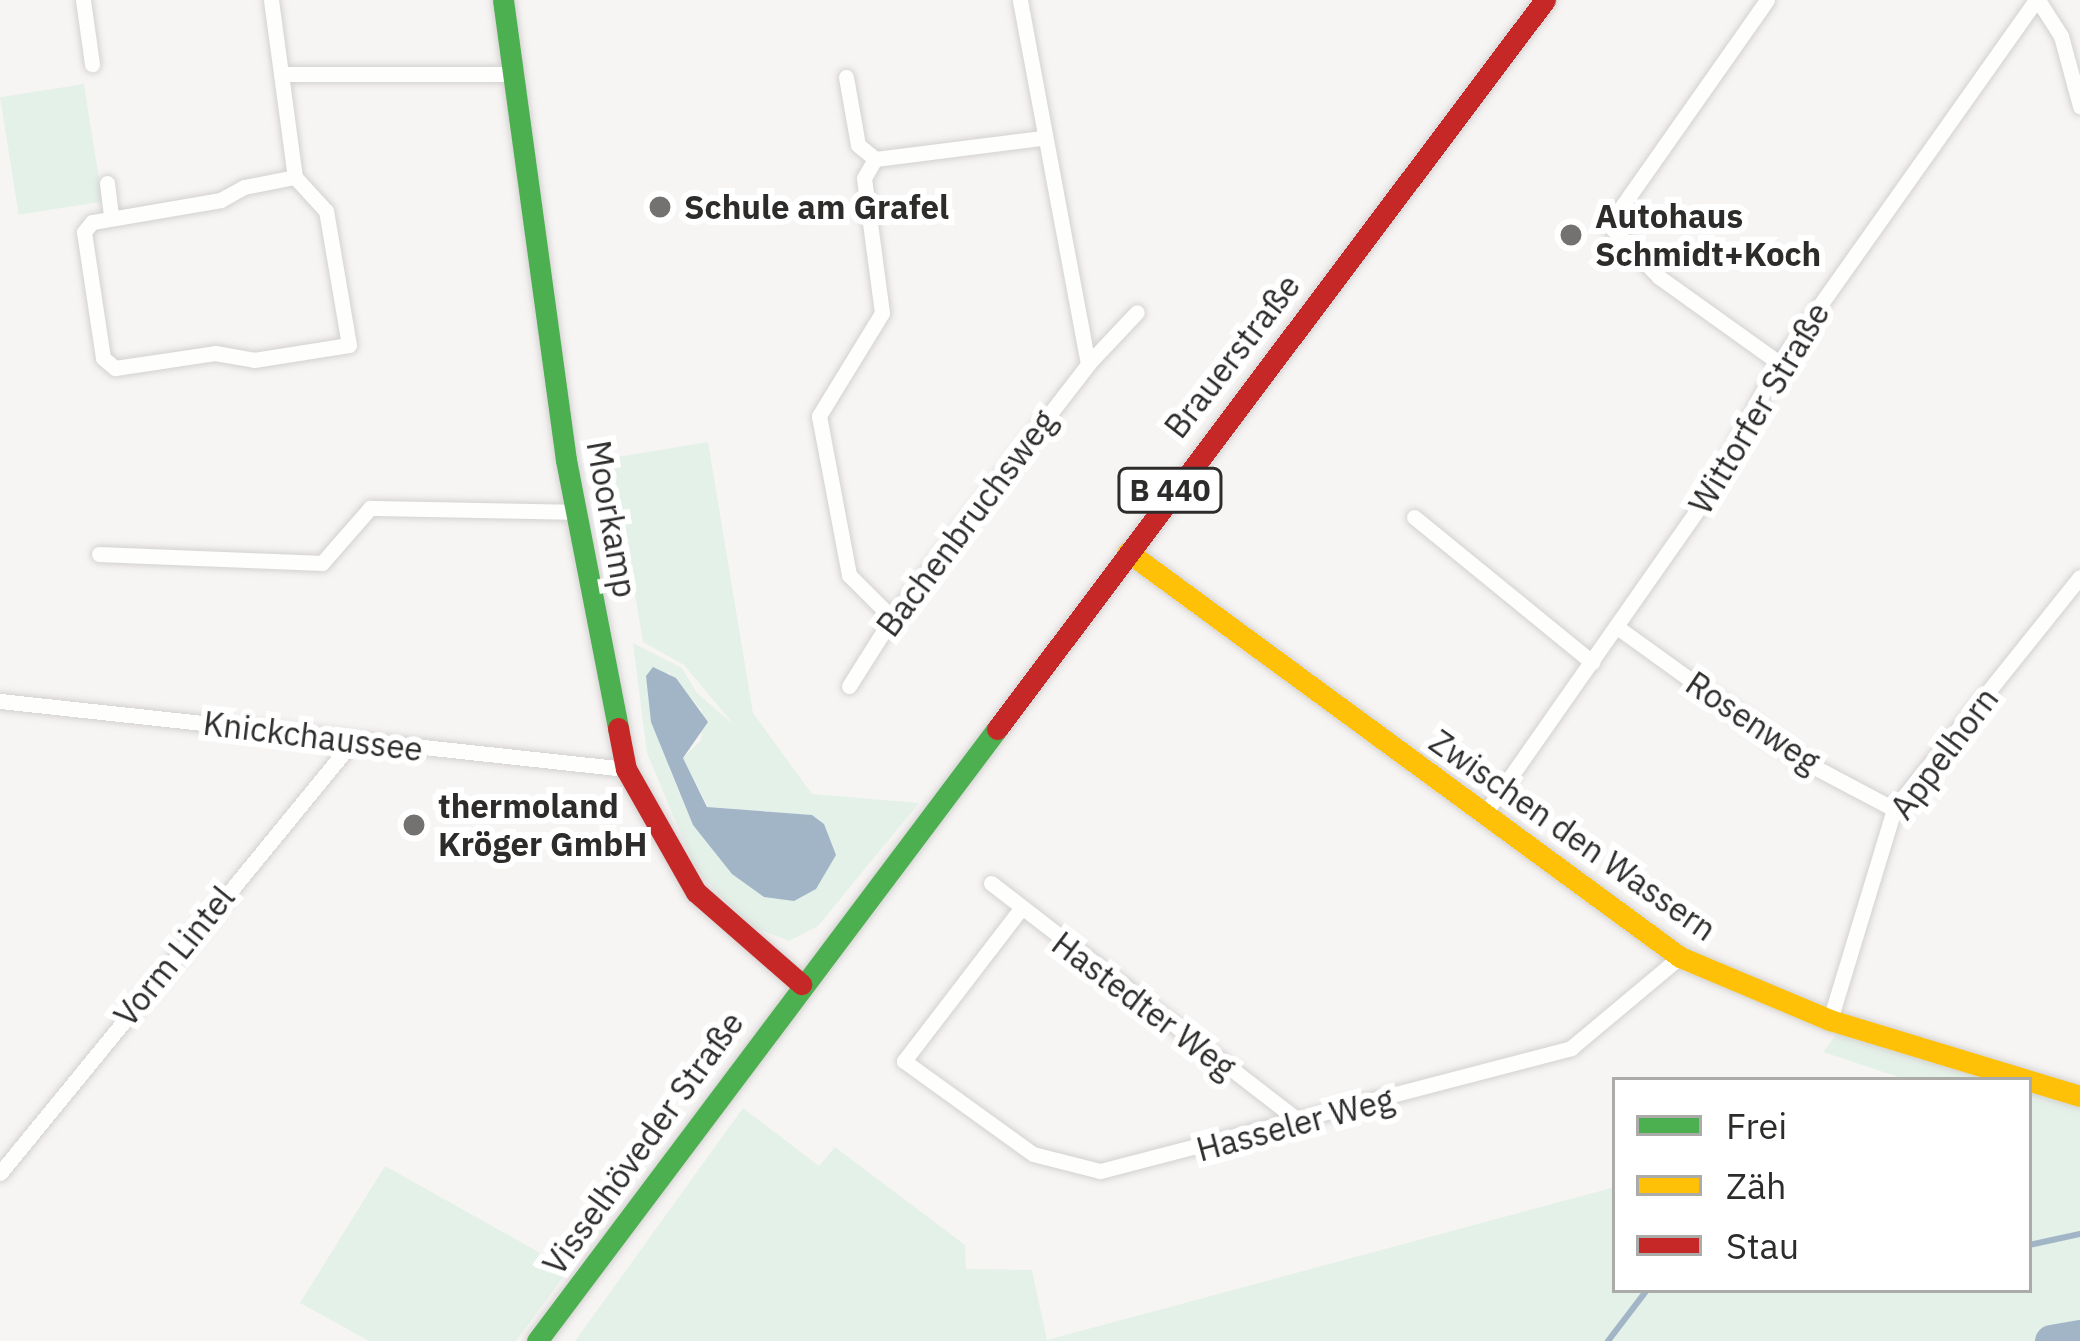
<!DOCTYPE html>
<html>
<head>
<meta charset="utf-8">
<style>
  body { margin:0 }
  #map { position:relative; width:2080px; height:1341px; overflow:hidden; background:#f7f5f4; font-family:"IBM Plex Sans",sans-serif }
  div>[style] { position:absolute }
  .green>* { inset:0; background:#e4f1e8; transform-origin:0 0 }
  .water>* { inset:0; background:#a2b5c6 }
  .stream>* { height:6px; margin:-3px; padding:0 3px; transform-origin:3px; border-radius:3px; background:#a2b5c6 }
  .river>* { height:33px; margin:-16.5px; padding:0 16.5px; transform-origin:16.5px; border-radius:16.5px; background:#a2b5c6 }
  .roads { filter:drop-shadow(0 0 3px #d3d2d1) drop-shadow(0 0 3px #d3d2d1) }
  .street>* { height:15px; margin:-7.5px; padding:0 7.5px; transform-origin:7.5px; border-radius:7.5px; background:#fefefd }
  .fast>* { height:21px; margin:-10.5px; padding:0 10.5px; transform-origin:10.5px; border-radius:10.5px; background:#4caf50 }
  .slow>* { height:21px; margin:-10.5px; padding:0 10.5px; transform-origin:10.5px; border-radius:10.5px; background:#ffc107 }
  .jam>* { height:21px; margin:-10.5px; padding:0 10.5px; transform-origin:10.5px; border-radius:10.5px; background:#c62828 }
  .dots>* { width:33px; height:33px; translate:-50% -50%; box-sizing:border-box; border:6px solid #fff; border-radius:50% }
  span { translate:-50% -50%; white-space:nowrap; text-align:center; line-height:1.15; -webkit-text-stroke:12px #fff; paint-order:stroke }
  .shield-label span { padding:3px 9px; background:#fff; border:3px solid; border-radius:9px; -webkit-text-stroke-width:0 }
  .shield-label { font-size:30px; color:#2d2c2b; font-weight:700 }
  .poi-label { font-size:33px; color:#2d2c2b; font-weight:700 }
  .left { translate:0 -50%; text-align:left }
  .street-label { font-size:33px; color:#2d2c2b }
  .legend { position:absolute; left:1612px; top:1077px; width:420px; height:216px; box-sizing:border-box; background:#fff; border:3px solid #ababaa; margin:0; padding:15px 21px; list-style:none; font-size:36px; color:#2d2c2b }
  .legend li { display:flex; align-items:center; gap:24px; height:60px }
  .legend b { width:60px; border:3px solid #ababaa }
</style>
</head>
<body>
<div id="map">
  <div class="green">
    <i style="left:84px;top:84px;width:119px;height:85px;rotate:81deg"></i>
    <i style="clip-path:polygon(evenodd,708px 442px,753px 713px,812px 794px,919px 803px,818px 926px,789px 941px,750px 926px,696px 870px,647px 753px,633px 643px,682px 668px,697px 693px,733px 724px,684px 665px,643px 642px,612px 458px,708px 442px,668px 671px,702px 711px,701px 740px,683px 758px,708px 807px,811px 815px,693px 825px,669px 767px,668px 671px)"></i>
    <i style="clip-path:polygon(1839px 1031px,1946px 1066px,1999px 1080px,1907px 1080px,1823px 1052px)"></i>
    <i style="clip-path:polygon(2029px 1088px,2080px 1101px,2080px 1341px,575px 1341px,743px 1108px,819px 1166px,835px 1147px,965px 1245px,966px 1269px,1032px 1270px,1047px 1340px,1615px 1187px,1615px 1290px,2029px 1290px)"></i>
    <i style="clip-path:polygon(385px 1166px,569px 1269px,516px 1341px,369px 1341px,300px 1303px)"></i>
  </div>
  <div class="water">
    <i style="clip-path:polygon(653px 667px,676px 678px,708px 722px,683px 758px,707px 807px,812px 815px,824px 824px,836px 855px,816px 889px,794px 901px,764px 897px,732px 874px,693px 825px,651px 722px,646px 676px)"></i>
  </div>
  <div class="stream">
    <i style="left:2029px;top:1245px;width:52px;rotate:-12.2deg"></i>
    <i style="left:1608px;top:1341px;width:64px;rotate:-52.6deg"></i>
  </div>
  <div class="river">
    <i style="left:2051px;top:1341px;width:29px;rotate:-10deg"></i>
  </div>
  <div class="roads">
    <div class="street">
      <i style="left:83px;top:0;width:65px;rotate:82deg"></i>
      <i style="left:271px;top:0;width:75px;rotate:82.3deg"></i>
      <i style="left:281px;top:74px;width:231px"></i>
      <i style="left:1767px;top:0;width:275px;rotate:125.1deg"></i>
      <i style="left:1609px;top:225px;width:72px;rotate:46.1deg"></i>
      <i style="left:1659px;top:277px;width:148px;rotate:35.6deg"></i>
      <i style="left:2038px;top:0;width:43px;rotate:57.4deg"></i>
      <i style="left:2061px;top:36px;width:73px;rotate:74.8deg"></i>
      <i style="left:281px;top:74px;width:104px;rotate:82.3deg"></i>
      <i style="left:295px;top:177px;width:52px;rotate:168.9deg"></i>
      <i style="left:244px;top:187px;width:26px;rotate:151deg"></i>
      <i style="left:221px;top:200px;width:131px;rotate:170.3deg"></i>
      <i style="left:92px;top:222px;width:13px;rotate:129deg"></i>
      <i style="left:84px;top:232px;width:127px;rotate:81.4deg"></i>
      <i style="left:103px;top:358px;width:16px;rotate:40deg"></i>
      <i style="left:115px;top:368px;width:101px;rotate:-8.5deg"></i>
      <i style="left:215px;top:353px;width:40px;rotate:10deg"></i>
      <i style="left:254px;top:360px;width:96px;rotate:-9deg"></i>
      <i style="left:349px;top:345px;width:136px;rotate:-99.7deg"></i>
      <i style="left:326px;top:211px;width:46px;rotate:-132.4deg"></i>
      <i style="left:846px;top:77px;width:69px;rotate:80deg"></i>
      <i style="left:858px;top:145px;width:22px;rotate:39deg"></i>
      <i style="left:875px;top:159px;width:22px;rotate:120deg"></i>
      <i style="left:864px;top:178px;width:136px;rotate:82.4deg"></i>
      <i style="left:882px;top:313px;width:121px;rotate:121.5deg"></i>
      <i style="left:819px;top:416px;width:162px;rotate:79.3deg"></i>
      <i style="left:849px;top:575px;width:61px;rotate:45deg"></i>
      <i style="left:875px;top:159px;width:167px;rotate:-7.2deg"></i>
      <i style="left:107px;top:183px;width:35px;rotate:83deg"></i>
      <i style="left:1088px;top:364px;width:71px;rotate:-46.7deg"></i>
      <i style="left:1414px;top:517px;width:230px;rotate:39.2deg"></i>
      <i style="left:99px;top:554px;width:223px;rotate:2.3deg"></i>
      <i style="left:322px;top:563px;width:73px;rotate:-48.9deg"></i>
      <i style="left:370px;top:508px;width:205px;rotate:1.1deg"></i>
      <i style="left:1617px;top:627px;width:229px;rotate:35.8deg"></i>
      <i style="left:1803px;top:761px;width:103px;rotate:27.8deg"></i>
      <i style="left:849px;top:686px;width:80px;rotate:-57.7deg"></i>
      <i style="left:892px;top:618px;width:321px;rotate:-52.3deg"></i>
      <i style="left:1088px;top:364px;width:370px;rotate:-100.6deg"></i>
      <i style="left:0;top:701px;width:630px;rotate:6.2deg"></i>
      <i style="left:1483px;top:816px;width:396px;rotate:-55deg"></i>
      <i style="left:1710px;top:492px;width:146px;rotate:-61.9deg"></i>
      <i style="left:1779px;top:363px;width:445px;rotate:-54.7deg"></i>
      <i style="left:991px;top:883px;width:392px;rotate:37.7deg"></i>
      <i style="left:1019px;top:911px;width:189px;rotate:127.5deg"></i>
      <i style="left:904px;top:1061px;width:159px;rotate:35.8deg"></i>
      <i style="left:1033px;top:1154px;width:69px;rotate:14.2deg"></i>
      <i style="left:1100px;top:1171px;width:487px;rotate:-14.6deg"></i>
      <i style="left:1571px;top:1048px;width:142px;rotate:-39.9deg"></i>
      <i style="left:1830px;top:1020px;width:220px;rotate:-73.1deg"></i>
      <i style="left:1894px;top:809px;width:297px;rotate:-51.3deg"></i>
      <i style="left:0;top:1173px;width:558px;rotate:-50.75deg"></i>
    </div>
    <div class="fast">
      <i style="left:503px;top:0;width:464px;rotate:82.2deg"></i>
      <i style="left:566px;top:460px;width:273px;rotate:79deg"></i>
      <i style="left:537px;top:1341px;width:766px;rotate:-53.07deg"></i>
    </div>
    <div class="slow">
      <i style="left:1128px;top:552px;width:685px;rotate:36.27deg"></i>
      <i style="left:1680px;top:957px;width:163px;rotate:22.8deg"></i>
      <i style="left:1830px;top:1020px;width:261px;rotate:16.9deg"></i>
    </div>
    <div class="jam">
      <i style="left:618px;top:728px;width:42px;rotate:79deg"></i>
      <i style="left:626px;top:769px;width:142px;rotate:60.4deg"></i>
      <i style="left:696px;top:892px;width:140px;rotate:41.2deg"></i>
      <i style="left:997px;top:729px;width:912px;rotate:-53.07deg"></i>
    </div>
  </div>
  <div class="dots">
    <i style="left:660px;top:207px;background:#747271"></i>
    <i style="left:1571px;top:235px;background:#747271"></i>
    <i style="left:414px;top:825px;background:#747271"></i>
  </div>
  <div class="shield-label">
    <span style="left:1170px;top:490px">B 440</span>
  </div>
  <div class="poi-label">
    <span class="left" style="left:684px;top:207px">Schule am Grafel</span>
    <span class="left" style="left:1595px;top:235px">Autohaus<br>Schmidt+Koch</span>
    <span class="left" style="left:438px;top:825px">thermoland<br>Kröger GmbH</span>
  </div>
  <div class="street-label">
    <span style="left:1232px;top:356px;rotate:-52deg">Brauerstraße</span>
    <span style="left:1759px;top:408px;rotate:-59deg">Wittorfer Straße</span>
    <span style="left:612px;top:519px;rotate:80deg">Moorkamp</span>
    <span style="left:966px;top:523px;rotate:-53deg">Bachenbruchsweg</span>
    <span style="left:1753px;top:722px;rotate:34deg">Rosenweg</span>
    <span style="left:313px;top:736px;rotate:7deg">Knickchaussee</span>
    <span style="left:1944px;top:753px;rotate:-53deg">Appelhorn</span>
    <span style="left:1573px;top:835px;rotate:35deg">Zwischen den Wassern</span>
    <span style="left:174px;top:956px;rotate:-51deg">Vorm Lintel</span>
    <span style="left:1144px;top:1005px;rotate:37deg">Hastedter Weg</span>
    <span style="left:1295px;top:1124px;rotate:-15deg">Hasseler Weg</span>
    <span style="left:643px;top:1143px;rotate:-54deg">Visselhöveder Straße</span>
  </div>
  <ul class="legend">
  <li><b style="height:15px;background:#4caf50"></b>Frei</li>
  <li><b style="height:15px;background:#ffc107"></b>Zäh</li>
  <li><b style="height:15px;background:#c62828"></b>Stau</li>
  </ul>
</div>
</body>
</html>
